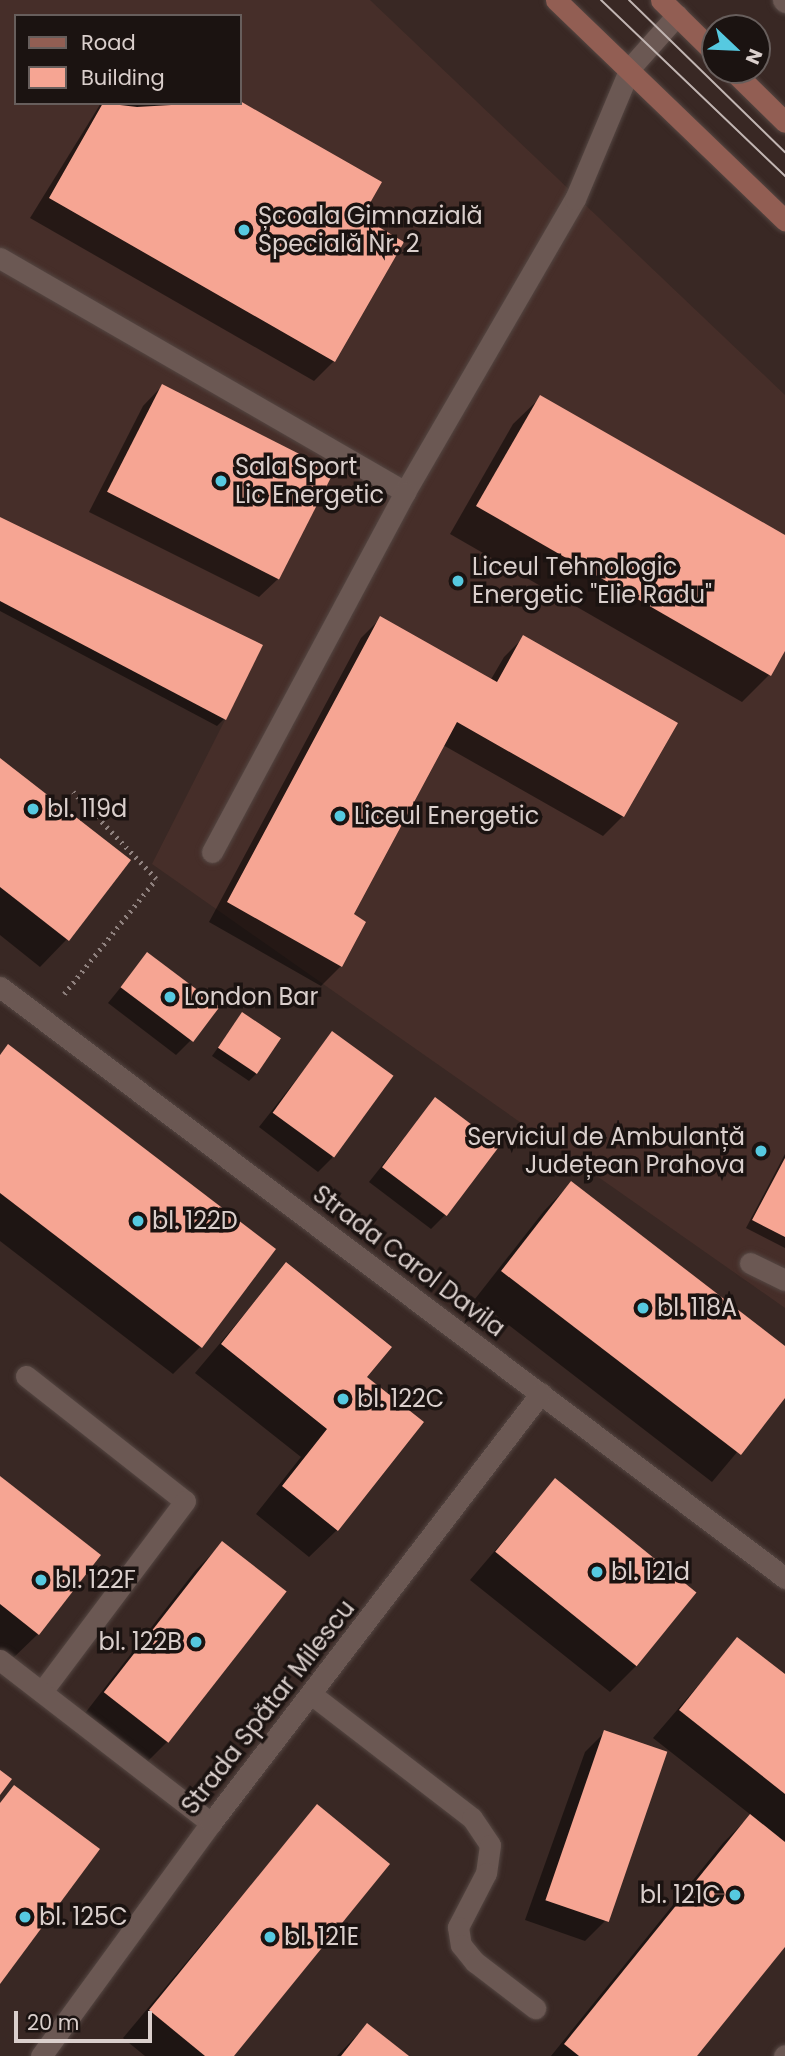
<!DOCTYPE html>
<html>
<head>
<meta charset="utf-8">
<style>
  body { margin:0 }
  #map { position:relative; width:785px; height:2056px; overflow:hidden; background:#392824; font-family:Poppins,sans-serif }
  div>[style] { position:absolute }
  .built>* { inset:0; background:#462e29 }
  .shadow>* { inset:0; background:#0007 }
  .building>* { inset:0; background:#f6a593; transform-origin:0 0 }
  .path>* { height:4.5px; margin-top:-2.25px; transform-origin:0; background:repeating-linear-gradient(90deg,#8f817e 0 2px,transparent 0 7px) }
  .roads { filter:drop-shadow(0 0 2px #544642) drop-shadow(0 0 2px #544642) }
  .lane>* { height:21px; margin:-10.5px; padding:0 10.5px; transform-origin:10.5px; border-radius:10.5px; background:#6b5853 }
  .street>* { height:21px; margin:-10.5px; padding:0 10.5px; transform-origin:10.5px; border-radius:10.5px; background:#6b5853 }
  .secondary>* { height:21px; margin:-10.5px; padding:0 10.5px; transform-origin:10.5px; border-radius:10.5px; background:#925e53 }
  .tram>* { height:2px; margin:-1px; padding:0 1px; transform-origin:1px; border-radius:1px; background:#c1b5b2 }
  .dots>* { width:19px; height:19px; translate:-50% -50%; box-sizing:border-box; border:4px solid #1b1311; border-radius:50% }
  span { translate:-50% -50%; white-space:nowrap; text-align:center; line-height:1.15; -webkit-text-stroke:7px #1b1311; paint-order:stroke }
  .poi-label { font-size:24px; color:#dacfcc }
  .left { translate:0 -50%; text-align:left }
  .right { translate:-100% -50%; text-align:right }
  .street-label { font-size:24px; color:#dacfcc }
  .legend { position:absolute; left:14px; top:14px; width:228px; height:91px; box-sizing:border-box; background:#1b1311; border:2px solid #675e5c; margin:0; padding:9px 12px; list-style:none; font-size:21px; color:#dacfcc }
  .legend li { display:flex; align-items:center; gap:14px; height:35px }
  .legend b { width:35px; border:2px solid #675e5c }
  .north { position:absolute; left:701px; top:14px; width:70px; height:70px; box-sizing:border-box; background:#1b1311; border:2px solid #675e5c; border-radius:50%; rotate:113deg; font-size:19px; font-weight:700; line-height:28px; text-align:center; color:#dacfcc }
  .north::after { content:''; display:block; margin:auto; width:24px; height:32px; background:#56c9e0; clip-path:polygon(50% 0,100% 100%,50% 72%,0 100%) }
  .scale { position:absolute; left:14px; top:2011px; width:138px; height:32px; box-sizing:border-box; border:4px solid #dacfcc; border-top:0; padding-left:9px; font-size:21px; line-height:24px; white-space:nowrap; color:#dacfcc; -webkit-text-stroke:5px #1b1311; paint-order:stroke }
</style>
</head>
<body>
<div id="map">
  <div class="built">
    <i style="clip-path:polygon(evenodd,0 0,370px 0,785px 395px,785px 1308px,152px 864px,263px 645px,0 517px,0 0,16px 16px,240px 16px,240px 103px,16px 103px,16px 16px)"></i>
  </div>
  <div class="shadow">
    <i style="clip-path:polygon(101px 103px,240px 103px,359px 218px,334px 361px,314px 381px,30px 218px)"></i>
    <i style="clip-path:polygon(162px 386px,279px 578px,259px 597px,89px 512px,143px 406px)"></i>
    <i style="clip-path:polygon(541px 397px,785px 537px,785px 648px,770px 674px,742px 702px,450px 534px,513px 424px)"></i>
    <i style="clip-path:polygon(0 519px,225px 718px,217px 726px,0 611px)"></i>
    <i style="clip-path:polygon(381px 618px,490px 681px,504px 657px,524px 637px,623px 816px,603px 836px,443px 745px,352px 915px,341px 966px,321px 986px,209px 922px,361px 638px)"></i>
    <i style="clip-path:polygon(0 760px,67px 939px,40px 967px,0 935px)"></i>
    <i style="clip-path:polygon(147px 955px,191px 1040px,176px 1055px,108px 1003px)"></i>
    <i style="clip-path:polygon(242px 1014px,256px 1074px,249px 1081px,212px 1056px)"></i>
    <i style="clip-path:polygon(332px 1034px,332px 1158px,318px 1172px,259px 1127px)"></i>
    <i style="clip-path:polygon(8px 1046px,200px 1347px,173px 1374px,0 1241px,0 1055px)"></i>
    <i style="clip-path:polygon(435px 1099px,445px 1215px,431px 1229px,369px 1182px)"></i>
    <i style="clip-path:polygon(785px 1154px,785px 1248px,746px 1228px)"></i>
    <i style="clip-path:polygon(571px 1183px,785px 1348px,785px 1395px,712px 1482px,475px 1299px,544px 1211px)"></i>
    <i style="clip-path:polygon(286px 1265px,365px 1377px,337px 1530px,309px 1557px,256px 1514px,301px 1457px,195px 1373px)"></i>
    <i style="clip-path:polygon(0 1478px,38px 1634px,10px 1661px,0 1653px)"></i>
    <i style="clip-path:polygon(555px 1480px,637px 1665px,610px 1692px,470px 1580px)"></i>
    <i style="clip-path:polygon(223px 1543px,167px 1742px,140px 1769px,79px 1721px,195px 1571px)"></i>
    <i style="clip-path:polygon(738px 1639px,785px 1677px,785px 1945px,695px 2056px,551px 2056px,723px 1843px,751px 1815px,653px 1738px)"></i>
    <i style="clip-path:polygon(605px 1732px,605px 1921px,585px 1941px,525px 1920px,585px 1752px)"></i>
    <i style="clip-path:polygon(317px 1806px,232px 2056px,145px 2056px,123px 2038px)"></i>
    <i style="clip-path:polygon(367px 2025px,406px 2056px,337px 2056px)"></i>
  </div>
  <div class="building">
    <i style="clip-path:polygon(240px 101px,382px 182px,362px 217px,404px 242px,335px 362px,49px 198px,103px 103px,137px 107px)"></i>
    <i style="left:162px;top:384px;width:193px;height:121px;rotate:27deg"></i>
    <i style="clip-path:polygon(540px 395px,785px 535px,785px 651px,771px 676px,476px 506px)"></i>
    <i style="clip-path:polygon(0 517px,263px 645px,226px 720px,0 601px)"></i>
    <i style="clip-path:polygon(380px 616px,497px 682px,523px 635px,678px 723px,624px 817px,457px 722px,354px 914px,366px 922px,342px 967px,227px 902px)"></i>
    <i style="clip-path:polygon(0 758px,131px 860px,69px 941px,0 887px)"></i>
    <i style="left:147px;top:952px;width:91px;height:44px;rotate:37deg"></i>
    <i style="left:242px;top:1012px;width:47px;height:43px;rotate:34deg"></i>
    <i style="left:332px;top:1031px;width:76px;height:101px;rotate:36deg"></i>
    <i style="clip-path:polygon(8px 1044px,276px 1249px,202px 1348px,0 1193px,0 1055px)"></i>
    <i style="left:435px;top:1097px;width:81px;height:88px;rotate:37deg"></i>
    <i style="clip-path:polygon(785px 1158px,785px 1237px,752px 1220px)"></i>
    <i style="clip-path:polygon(571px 1181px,785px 1346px,785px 1398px,741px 1455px,501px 1271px)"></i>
    <i style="clip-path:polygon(286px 1262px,392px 1347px,367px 1377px,424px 1422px,338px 1531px,282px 1486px,327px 1429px,221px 1344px)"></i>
    <i style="clip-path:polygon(0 1476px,101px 1555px,39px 1635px,0 1604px)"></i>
    <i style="left:555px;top:1478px;width:182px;height:95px;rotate:39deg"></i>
    <i style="left:222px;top:1541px;width:82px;height:192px;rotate:38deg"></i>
    <i style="clip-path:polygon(737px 1637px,785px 1674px,785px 1794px,679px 1710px)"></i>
    <i style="left:604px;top:1730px;width:67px;height:180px;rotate:19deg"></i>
    <i style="clip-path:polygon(0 1770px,12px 1779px,0 1795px)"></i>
    <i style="clip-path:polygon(14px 1785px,100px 1849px,0 1984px,0 1803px)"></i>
    <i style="clip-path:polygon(317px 1804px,390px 1864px,234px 2056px,205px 2056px,149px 2010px)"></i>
    <i style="clip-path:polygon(750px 1814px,785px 1842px,785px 1947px,697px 2056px,579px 2056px,564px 2044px)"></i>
    <i style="clip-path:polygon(367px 2023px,409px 2056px,341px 2056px)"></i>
  </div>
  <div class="path">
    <i style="left:64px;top:994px;width:147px;rotate:-51.3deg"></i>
    <i style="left:156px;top:879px;width:120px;rotate:-133.7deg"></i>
  </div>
  <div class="roads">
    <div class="lane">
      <i style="left:783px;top:0;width:3px;rotate:45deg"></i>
      <i style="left:0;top:258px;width:468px;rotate:30deg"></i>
      <i style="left:405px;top:492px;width:339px;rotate:-59.9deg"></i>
      <i style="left:575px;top:199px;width:142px;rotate:-67.2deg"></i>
      <i style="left:630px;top:68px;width:71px;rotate:-48.4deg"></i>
      <i style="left:212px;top:852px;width:408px;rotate:-61.8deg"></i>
      <i style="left:750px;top:1263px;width:39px;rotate:26deg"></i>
      <i style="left:26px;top:1376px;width:202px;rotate:38.2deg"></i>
      <i style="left:185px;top:1501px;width:236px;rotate:126.9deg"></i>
      <i style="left:311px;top:1694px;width:203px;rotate:37.6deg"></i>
      <i style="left:472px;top:1818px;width:32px;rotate:56deg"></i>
      <i style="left:490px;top:1845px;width:28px;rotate:98deg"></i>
      <i style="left:486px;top:1873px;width:61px;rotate:117.4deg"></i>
      <i style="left:458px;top:1927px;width:18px;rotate:81deg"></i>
      <i style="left:461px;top:1945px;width:22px;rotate:51deg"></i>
      <i style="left:475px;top:1962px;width:76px;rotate:37.5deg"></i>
    </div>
    <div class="street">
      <i style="left:0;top:987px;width:983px;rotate:36.97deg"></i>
      <i style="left:0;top:1660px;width:267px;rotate:37.7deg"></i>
      <i style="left:41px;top:2056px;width:288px;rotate:-53.9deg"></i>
      <i style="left:211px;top:1823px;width:542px;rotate:-52.5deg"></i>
      <i style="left:784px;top:2056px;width:1px;rotate:-45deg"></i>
    </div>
    <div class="secondary">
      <i style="left:556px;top:0;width:318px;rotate:43.9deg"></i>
      <i style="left:661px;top:0;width:76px;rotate:44.5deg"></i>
      <i style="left:732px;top:70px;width:74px;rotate:44.5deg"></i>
    </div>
  </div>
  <div class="tram">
    <i style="left:601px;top:0;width:255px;rotate:43.7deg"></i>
    <i style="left:629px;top:0;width:218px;rotate:44.3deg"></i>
  </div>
  <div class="dots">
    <i style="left:244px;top:230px;background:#56c9e0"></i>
    <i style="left:221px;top:481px;background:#56c9e0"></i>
    <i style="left:458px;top:581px;background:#56c9e0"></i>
    <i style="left:33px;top:809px;background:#56c9e0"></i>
    <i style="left:340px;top:816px;background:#56c9e0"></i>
    <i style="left:170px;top:997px;background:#56c9e0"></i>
    <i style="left:761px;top:1151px;background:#56c9e0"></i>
    <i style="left:138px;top:1221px;background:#56c9e0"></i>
    <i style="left:643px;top:1308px;background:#56c9e0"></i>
    <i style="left:343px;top:1399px;background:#56c9e0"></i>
    <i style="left:597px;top:1572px;background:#56c9e0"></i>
    <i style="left:41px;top:1580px;background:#56c9e0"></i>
    <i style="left:196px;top:1642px;background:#56c9e0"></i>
    <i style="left:735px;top:1895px;background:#56c9e0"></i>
    <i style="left:25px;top:1917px;background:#56c9e0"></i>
    <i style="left:270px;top:1937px;background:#56c9e0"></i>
  </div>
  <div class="poi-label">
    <span class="left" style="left:258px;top:230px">Școala Gimnazială<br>Specială Nr. 2</span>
    <span class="left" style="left:235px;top:481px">Sala Sport<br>Lic Energetic</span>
    <span class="left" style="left:472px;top:581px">Liceul Tehnologic<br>Energetic "Elie Radu"</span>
    <span class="left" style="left:47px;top:809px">bl. 119d</span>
    <span class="left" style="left:354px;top:816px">Liceul Energetic</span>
    <span class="left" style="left:184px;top:997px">London Bar</span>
    <span class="right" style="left:745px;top:1151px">Serviciul de Ambulanță<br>Județean Prahova</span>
    <span class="left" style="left:152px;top:1221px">bl. 122D</span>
    <span class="left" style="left:657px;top:1308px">bl. 118A</span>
    <span class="left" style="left:357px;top:1399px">bl. 122C</span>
    <span class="left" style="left:611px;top:1572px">bl. 121d</span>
    <span class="left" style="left:55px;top:1580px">bl. 122F</span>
    <span class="right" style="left:182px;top:1642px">bl. 122B</span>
    <span class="right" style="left:721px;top:1895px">bl. 121C</span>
    <span class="left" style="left:39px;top:1917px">bl. 125C</span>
    <span class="left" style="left:284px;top:1937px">bl. 121E</span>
  </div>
  <div class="street-label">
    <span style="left:409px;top:1261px;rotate:37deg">Strada Carol Davila</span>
    <span style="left:268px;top:1707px;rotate:-52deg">Strada Spătar Milescu</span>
  </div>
  <ul class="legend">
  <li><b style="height:9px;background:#925e53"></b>Road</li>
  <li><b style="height:19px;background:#f6a593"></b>Building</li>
  </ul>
  <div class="north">N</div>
  <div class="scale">20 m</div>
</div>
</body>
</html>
